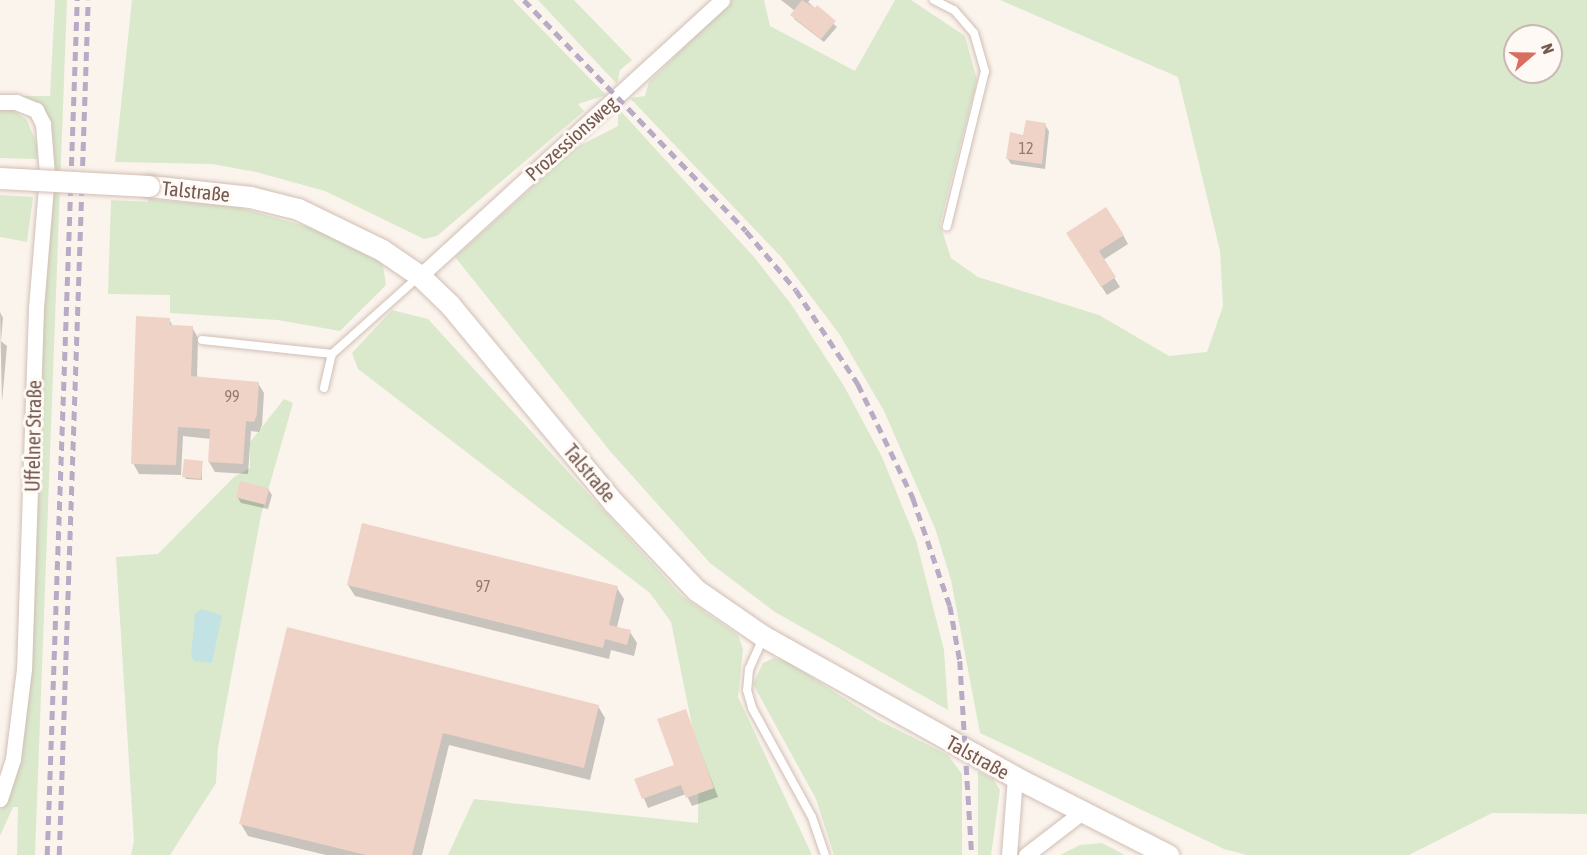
<!DOCTYPE html>
<html>
<head>
<meta charset="utf-8">
<style>
  body { margin:0 }
  #map { position:relative; width:1587px; height:855px; overflow:hidden; background:#fbf4ed; font-family:"Asap Condensed",sans-serif }
  div>[style] { position:absolute }
  .green>* { inset:0; background:#dae9cc }
  .water>* { inset:0; background:#c2e2e4 }
  .shadow>* { inset:0; background:#0003 }
  .building>* { inset:0; background:#efd3c7; transform-origin:0 0 }
  .roads { filter:drop-shadow(0 0 2px #d0beb5) drop-shadow(0 0 2px #d0beb5) }
  .lane>* { height:8px; margin:-4px; padding:0 4px; transform-origin:4px; border-radius:4px; background:#fff }
  .street>* { height:15px; margin:-7.5px; padding:0 7.5px; transform-origin:7.5px; border-radius:7.5px; background:#fff }
  .secondary>* { height:21px; margin:-10.5px; padding:0 10.5px; transform-origin:10.5px; border-radius:10.5px; background:#fff }
  .rail>* { height:4.5px; margin-top:-2.25px; transform-origin:0; background:repeating-linear-gradient(90deg,#b7abc6 0 9px,transparent 0 15px) }
  .bridges { filter:drop-shadow(0 0 2px #d3beb3) drop-shadow(0 0 2px #d3beb3) }
  .secondary-bridge>* { height:21px; margin:-10.5px; padding:0 10.5px; transform-origin:10.5px; border-radius:10.5px; background:#fff }
  span { translate:-50% -50%; white-space:nowrap; text-align:center; line-height:1.15; -webkit-text-stroke:6px #fef9f4; paint-order:stroke }
  .number-label { font-size:16px; color:#94786e }
  .number-label span { -webkit-text-stroke-width:0 }
  .street-label { font-size:20px; color:#765a51 }
  .north { position:absolute; left:1503px; top:24px; width:60px; height:60px; box-sizing:border-box; background:#fef9f4; border:2px solid #c8b9b3; border-radius:50%; rotate:70deg; font-size:16px; font-weight:700; line-height:24px; text-align:center; color:#765a51 }
  .north::after { content:''; display:block; margin:auto; width:21px; height:27px; background:#d96e5e; clip-path:polygon(50% 0,100% 100%,50% 72%,0 100%) }
</style>
</head>
<body>
<div id="map">
  <div class="green">
    <i style="clip-path:polygon(55px 0,67px 0,35px 855px,17px 855px,18px 807px,13px 807px,0 836px,0 811px,12px 775px,34px 562px,42px 420px,41px 318px,52px 215px,49px 118px,41px 105px,22px 96px,50px 96px)"></i>
    <i style="clip-path:polygon(132px 0,513px 0,606px 95px,578px 104px,584px 111px,437px 236px,424px 239px,325px 191px,256px 172px,212px 164px,115px 162px)"></i>
    <i style="clip-path:polygon(538px 0,574px 0,632px 60px,620px 70px,617px 84px)"></i>
    <i style="clip-path:polygon(evenodd,732px 0,764px 0,770px 26px,855px 71px,895px 0,911px 0,965px 36px,977px 80px,940px 224px,951px 258px,978px 277px,1099px 315px,1169px 356px,1207px 352px,1223px 306px,1220px 251px,1178px 77px,1000px 0,1587px 0,1587px 814px,1492px 813px,1409px 855px,1247px 855px,1224px 849px,980px 733px,951px 580px,935px 528px,884px 411px,840px 335px,782px 258px,630px 98px,645px 96px,649px 82px,732px 0,1515px 36px,1551px 36px,1551px 72px,1515px 72px,1515px 36px)"></i>
    <i style="clip-path:polygon(0 108px,10px 108px,27px 120px,37px 145px,37px 159px,0 158px)"></i>
    <i style="clip-path:polygon(618px 108px,754px 257px,791px 304px,844px 386px,882px 457px,916px 540px,944px 650px,948px 710px,775px 612px,710px 563px,610px 451px,455px 257px,577px 147px,618px 126px)"></i>
    <i style="clip-path:polygon(0 195px,33px 197px,27px 242px,0 237px)"></i>
    <i style="clip-path:polygon(149px 199px,237px 207px,312px 228px,376px 260px,383px 265px,386px 285px,340px 331px,278px 320px,170px 313px,170px 295px,108px 294px,111px 200px,148px 202px)"></i>
    <i style="clip-path:polygon(392px 310px,428px 319px,682px 596px,738px 635px,743px 649px,738px 697px,812px 855px,448px 855px,474px 799px,698px 823px,699px 760px,671px 622px,650px 593px,358px 369px,352px 353px)"></i>
    <i style="clip-path:polygon(284px 399px,293px 403px,261px 515px,218px 748px,216px 783px,170px 855px,131px 855px,134px 841px,116px 557px,158px 554px,234px 477px,250px 468px,250px 442px)"></i>
    <i style="clip-path:polygon(774px 658px,788px 662px,878px 720px,948px 755px,962px 774px,962px 855px,834px 855px,816px 799px,753px 684px,763px 663px)"></i>
    <i style="clip-path:polygon(978px 771px,993px 779px,1000px 790px,991px 855px,978px 855px)"></i>
    <i style="clip-path:polygon(1102px 843px,1125px 855px,1060px 855px,1080px 845px)"></i>
  </div>
  <div class="water">
    <i style="clip-path:polygon(201px 609px,222px 615px,212px 663px,194px 661px,191px 656px,195px 614px)"></i>
  </div>
  <div class="shadow">
    <i style="clip-path:polygon(781px 0,810px 0,808px 2px,837px 27px,824px 42px,794px 19px,795px 11px)"></i>
    <i style="clip-path:polygon(1045px 125px,1049px 131px,1045px 169px,1011px 164px,1007px 158px)"></i>
    <i style="clip-path:polygon(1123px 235px,1128px 244px,1103px 260px,1120px 287px,1107px 295px,1073px 242px)"></i>
    <i style="clip-path:polygon(0 312px,3px 318px,1px 341px,7px 346px,2px 402px)"></i>
    <i style="clip-path:polygon(169px 319px,173px 327px,192px 327px,198px 338px,197px 378px,258px 383px,264px 393px,262px 425px,259px 432px,251px 431px,248px 474px,215px 472px,209px 462px,211px 439px,183px 436px,181px 475px,139px 474px,133px 463px)"></i>
    <i style="clip-path:polygon(202px 462px,202px 480px,186px 479px,184px 476px)"></i>
    <i style="clip-path:polygon(268px 489px,272px 495px,268px 509px,241px 503px,238px 498px)"></i>
    <i style="clip-path:polygon(348px 585px,617px 588px,624px 599px,617px 627px,630px 632px,637px 643px,634px 656px,611px 650px,609px 659px,355px 596px)"></i>
    <i style="clip-path:polygon(289px 629px,598px 706px,605px 718px,590px 780px,449px 745px,422px 855px,326px 855px,248px 836px,241px 824px)"></i>
    <i style="clip-path:polygon(685px 711px,718px 797px,692px 806px,686px 794px,648px 808px,636px 780px,676px 766px)"></i>
  </div>
  <div class="building">
    <i style="clip-path:polygon(802px 0,815px 8px,817px 5px,836px 21px,821px 39px,790px 15px)"></i>
    <i style="clip-path:polygon(1026px 120px,1046px 123px,1042px 164px,1006px 159px,1010px 132px,1023px 135px)"></i>
    <i style="clip-path:polygon(1106px 207px,1124px 235px,1099px 251px,1116px 277px,1101px 287px,1066px 233px)"></i>
    <i style="clip-path:polygon(136px 316px,170px 318px,170px 325px,193px 326px,191px 376px,259px 382px,257px 414px,254px 422px,246px 421px,243px 464px,208px 462px,210px 429px,178px 427px,176px 465px,131px 464px)"></i>
    <i style="left:184px;top:459px;width:19px;height:18px;rotate:6deg"></i>
    <i style="left:240px;top:481px;width:30px;height:17px;rotate:14deg"></i>
    <i style="clip-path:polygon(362px 523px,618px 586px,609px 625px,631px 630px,627px 645px,605px 639px,603px 648px,347px 585px)"></i>
    <i style="clip-path:polygon(287px 627px,599px 705px,584px 768px,443px 733px,412px 855px,366px 855px,239px 824px)"></i>
    <i style="clip-path:polygon(686px 709px,714px 788px,686px 798px,681px 785px,642px 799px,634px 779px,674px 765px,657px 719px)"></i>
  </div>
  <div class="roads">
    <div class="lane">
      <i style="left:934px;top:0;width:22px;rotate:27deg"></i>
      <i style="left:954px;top:10px;width:30px;rotate:49deg"></i>
      <i style="left:974px;top:33px;width:40px;rotate:74deg"></i>
      <i style="left:985px;top:71px;width:160px;rotate:103.8deg"></i>
      <i style="left:202px;top:340px;width:131px;rotate:6.1deg"></i>
      <i style="left:324px;top:388px;width:35px;rotate:-77deg"></i>
      <i style="left:332px;top:354px;width:115px;rotate:-41.8deg"></i>
      <i style="left:763px;top:638px;width:34px;rotate:114deg"></i>
      <i style="left:749px;top:669px;width:21px;rotate:95deg"></i>
      <i style="left:747px;top:690px;width:19px;rotate:74deg"></i>
      <i style="left:752px;top:708px;width:124px;rotate:61.2deg"></i>
      <i style="left:812px;top:817px;width:40px;rotate:71.1deg"></i>
    </div>
    <div class="street">
      <i style="left:0;top:102px;width:16px"></i>
      <i style="left:16px;top:102px;width:22px;rotate:22deg"></i>
      <i style="left:36px;top:110px;width:16px;rotate:63deg"></i>
      <i style="left:43px;top:124px;width:50px;rotate:85.4deg"></i>
      <i style="left:47px;top:174px;width:135px;rotate:94.7deg"></i>
      <i style="left:36px;top:309px;width:360px;rotate:91.9deg"></i>
      <i style="left:24px;top:669px;width:91px;rotate:97deg"></i>
      <i style="left:13px;top:759px;width:42px;rotate:108deg"></i>
      <i style="left:420px;top:276px;width:409px;rotate:-42.4deg"></i>
      <i style="left:1009px;top:855px;width:78px;rotate:-85.6deg"></i>
      <i style="left:1026px;top:855px;width:71px;rotate:-37.5deg"></i>
    </div>
    <div class="secondary">
      <i style="left:149px;top:186px;width:102px;rotate:6.2deg"></i>
      <i style="left:250px;top:197px;width:49px;rotate:14deg"></i>
      <i style="left:298px;top:209px;width:93px;rotate:26deg"></i>
      <i style="left:382px;top:250px;width:46px;rotate:34.4deg"></i>
      <i style="left:420px;top:276px;width:42px;rotate:44deg"></i>
      <i style="left:450px;top:305px;width:256px;rotate:50.4deg"></i>
      <i style="left:613px;top:502px;width:121px;rotate:46.7deg"></i>
      <i style="left:696px;top:590px;width:81px;rotate:34.5deg"></i>
      <i style="left:763px;top:636px;width:289px;rotate:29.2deg"></i>
      <i style="left:1015px;top:777px;width:172px;rotate:27deg"></i>
    </div>
  </div>
  <div class="rail">
    <i style="left:524px;top:0;width:320px;rotate:46.1deg"></i>
    <i style="left:746px;top:231px;width:77px;rotate:49.7deg"></i>
    <i style="left:796px;top:290px;width:113px;rotate:56.6deg"></i>
    <i style="left:858px;top:384px;width:127px;rotate:64.2deg"></i>
    <i style="left:913px;top:498px;width:114px;rotate:71.1deg"></i>
    <i style="left:950px;top:606px;width:56px;rotate:79.7deg"></i>
    <i style="left:960px;top:661px;width:194px;rotate:86.5deg"></i>
    <i style="left:47px;top:855px;width:856px;rotate:-87.99deg"></i>
    <i style="left:59px;top:855px;width:855px;rotate:-88.06deg"></i>
  </div>
  <div class="bridges">
    <div class="secondary-bridge">
      <i style="left:0;top:178px;width:149px;rotate:3.1deg"></i>
    </div>
  </div>
  <div class="number-label">
    <span style="left:1026px;top:148px">12</span>
    <span style="left:232px;top:396px">99</span>
    <span style="left:483px;top:586px">97</span>
  </div>
  <div class="street-label">
    <span style="left:571px;top:138px;rotate:-42deg">Prozessionsweg</span>
    <span style="left:196px;top:191px;rotate:6deg">Talstraße</span>
    <span style="left:33px;top:436px;rotate:-89deg">Uffelner Straße</span>
    <span style="left:590px;top:473px;rotate:50deg">Talstraße</span>
    <span style="left:978px;top:757px;rotate:29deg">Talstraße</span>
  </div>
  <div class="north">N</div>
</div>
</body>
</html>
